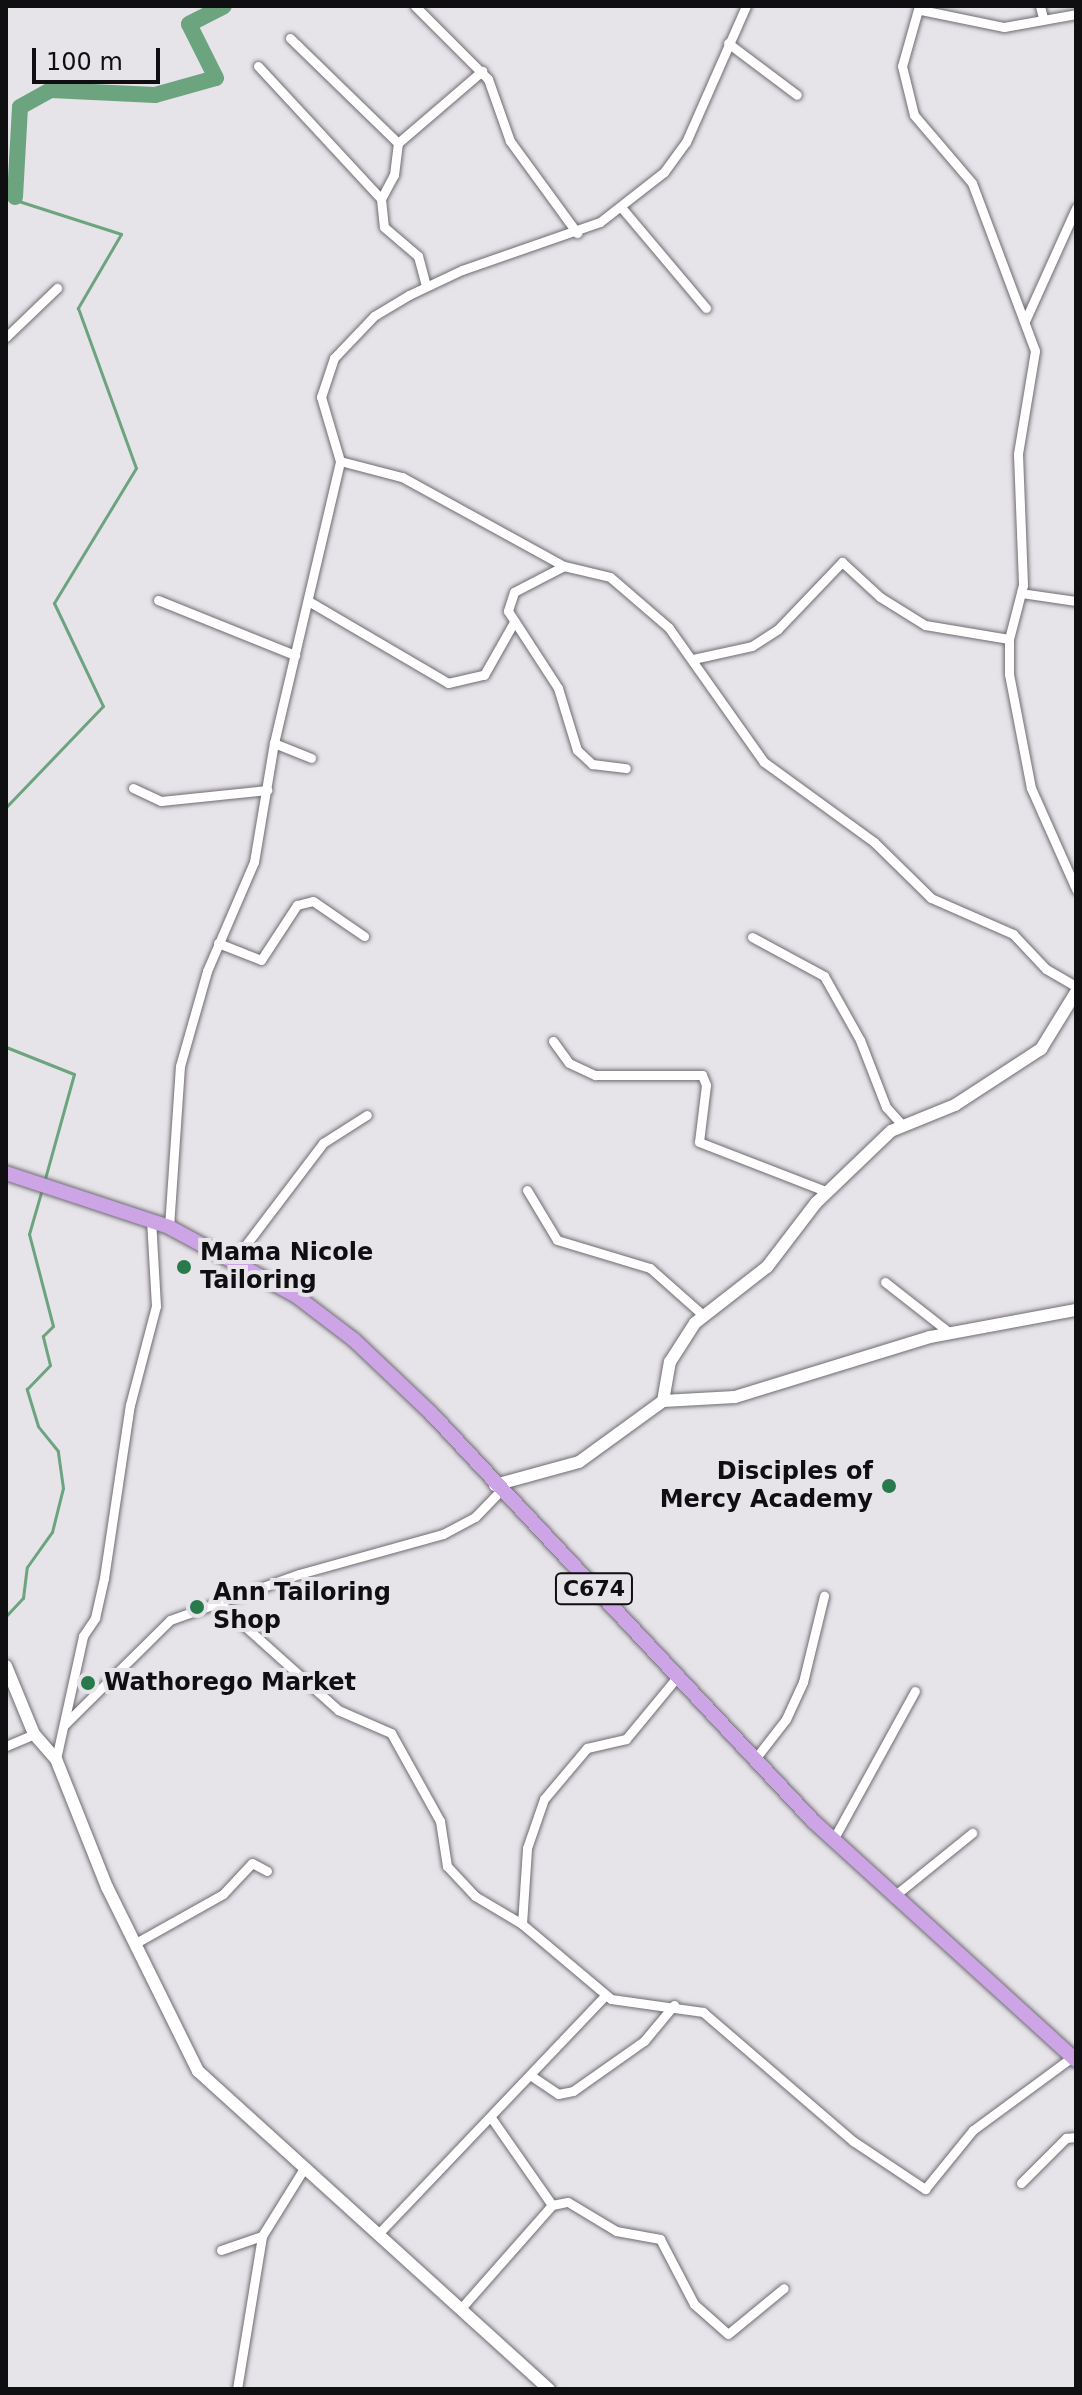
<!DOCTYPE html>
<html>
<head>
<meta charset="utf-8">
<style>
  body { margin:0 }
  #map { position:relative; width:1082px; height:2395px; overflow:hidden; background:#e6e3e9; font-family:"DejaVu Sans",sans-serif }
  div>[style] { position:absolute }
  .stream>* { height:3px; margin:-1.5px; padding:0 1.5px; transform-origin:1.5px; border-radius:1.5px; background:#6ca47f }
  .river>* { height:16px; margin:-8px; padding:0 8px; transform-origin:8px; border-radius:8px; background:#6ca47f }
  .roads { filter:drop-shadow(0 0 2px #6f6c71) drop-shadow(0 0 2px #6f6c71) }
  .street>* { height:9px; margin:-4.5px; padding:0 4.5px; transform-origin:4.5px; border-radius:4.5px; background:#fff }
  .secondary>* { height:12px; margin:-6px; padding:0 6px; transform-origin:6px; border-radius:6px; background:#fff }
  .primary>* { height:14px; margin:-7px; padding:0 7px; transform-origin:7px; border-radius:7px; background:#cda4e6 }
  .dots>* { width:22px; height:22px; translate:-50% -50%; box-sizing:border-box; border:4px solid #e6e3e9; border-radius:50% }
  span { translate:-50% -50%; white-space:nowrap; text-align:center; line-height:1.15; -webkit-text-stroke:8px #e6e3e9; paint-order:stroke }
  .shield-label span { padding:2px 6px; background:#e6e3e9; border:2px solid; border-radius:6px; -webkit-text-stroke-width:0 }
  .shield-label { font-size:22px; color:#0f0e10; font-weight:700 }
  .poi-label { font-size:24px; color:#0f0e10; font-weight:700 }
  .left { translate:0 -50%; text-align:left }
  .right { translate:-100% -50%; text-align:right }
  .frame { position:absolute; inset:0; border:8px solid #0f0e10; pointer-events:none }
  .scale { position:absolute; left:32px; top:48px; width:128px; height:36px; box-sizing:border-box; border:4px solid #0f0e10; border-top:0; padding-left:10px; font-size:24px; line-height:28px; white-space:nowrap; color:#0f0e10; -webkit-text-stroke:6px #e6e3e9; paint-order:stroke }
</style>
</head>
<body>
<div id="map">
  <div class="stream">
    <i style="left:6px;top:197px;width:121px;rotate:17.8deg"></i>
    <i style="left:121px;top:234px;width:86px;rotate:120.2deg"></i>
    <i style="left:78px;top:308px;width:170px;rotate:70.1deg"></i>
    <i style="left:136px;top:468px;width:158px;rotate:121.3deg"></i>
    <i style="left:54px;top:603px;width:114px;rotate:64.6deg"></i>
    <i style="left:103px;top:706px;width:140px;rotate:133.8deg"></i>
    <i style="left:6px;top:1047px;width:73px;rotate:21.7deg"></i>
    <i style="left:74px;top:1074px;width:112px;rotate:105.5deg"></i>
    <i style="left:6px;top:1616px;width:25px;rotate:-47deg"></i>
    <i style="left:23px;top:1598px;width:31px;rotate:-83deg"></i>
    <i style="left:27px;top:1567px;width:43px;rotate:-54.5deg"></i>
    <i style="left:52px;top:1532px;width:45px;rotate:-76deg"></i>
    <i style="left:63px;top:1488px;width:37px;rotate:-98deg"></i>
    <i style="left:58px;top:1451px;width:32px;rotate:-129deg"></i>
    <i style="left:38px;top:1426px;width:39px;rotate:-107deg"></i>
    <i style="left:27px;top:1389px;width:33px;rotate:-46deg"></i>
    <i style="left:50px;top:1365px;width:30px;rotate:-104deg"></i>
    <i style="left:43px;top:1336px;width:14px;rotate:-45deg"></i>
    <i style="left:53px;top:1326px;width:95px;rotate:-104.6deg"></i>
    <i style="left:29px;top:1234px;width:47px;rotate:-73.9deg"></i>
  </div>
  <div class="river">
    <i style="left:15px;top:197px;width:90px;rotate:-86.8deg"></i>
    <i style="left:20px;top:107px;width:35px;rotate:-29deg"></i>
    <i style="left:51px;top:90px;width:104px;rotate:2.8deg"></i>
    <i style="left:155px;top:95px;width:63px;rotate:-15.6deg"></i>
    <i style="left:216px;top:78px;width:60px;rotate:-116.6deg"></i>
    <i style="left:189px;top:24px;width:39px;rotate:-27deg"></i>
  </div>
  <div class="roads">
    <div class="street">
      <i style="left:415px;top:6px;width:103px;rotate:45deg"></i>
      <i style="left:488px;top:79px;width:66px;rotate:70.5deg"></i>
      <i style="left:510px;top:141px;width:114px;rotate:53.9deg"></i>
      <i style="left:919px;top:6px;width:62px;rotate:105.8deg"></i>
      <i style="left:902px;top:66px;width:50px;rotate:76.2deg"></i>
      <i style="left:914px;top:115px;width:89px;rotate:49.5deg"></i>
      <i style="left:972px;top:183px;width:179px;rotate:69.4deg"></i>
      <i style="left:1035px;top:351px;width:104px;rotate:99.4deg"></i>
      <i style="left:1018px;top:454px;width:131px;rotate:87.8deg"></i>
      <i style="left:1023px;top:585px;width:56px;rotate:104.5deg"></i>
      <i style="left:1009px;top:639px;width:35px;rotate:90deg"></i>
      <i style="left:1009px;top:674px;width:116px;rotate:79.1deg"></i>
      <i style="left:1031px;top:788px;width:111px;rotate:66deg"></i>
      <i style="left:1040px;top:6px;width:12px;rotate:76deg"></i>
      <i style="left:921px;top:10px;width:85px;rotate:11.6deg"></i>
      <i style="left:1004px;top:27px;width:73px;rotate:-10.2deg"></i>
      <i style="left:290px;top:38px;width:151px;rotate:44.2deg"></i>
      <i style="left:728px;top:43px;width:86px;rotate:37deg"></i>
      <i style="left:258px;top:66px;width:181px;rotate:47.2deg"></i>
      <i style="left:381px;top:199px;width:28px;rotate:84deg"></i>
      <i style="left:384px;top:227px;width:45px;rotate:40.5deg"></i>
      <i style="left:418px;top:256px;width:31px;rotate:75deg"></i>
      <i style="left:381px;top:199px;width:27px;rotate:-62deg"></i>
      <i style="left:394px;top:175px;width:32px;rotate:-83deg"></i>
      <i style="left:398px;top:143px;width:111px;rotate:-40.6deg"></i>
      <i style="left:621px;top:207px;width:132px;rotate:49.9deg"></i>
      <i style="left:1025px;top:321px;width:124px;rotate:-65.7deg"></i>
      <i style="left:6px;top:337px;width:71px;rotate:-43.9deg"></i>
      <i style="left:340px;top:461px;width:64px;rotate:14.5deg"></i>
      <i style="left:402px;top:477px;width:185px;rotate:28.8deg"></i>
      <i style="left:564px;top:566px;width:47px;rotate:13.4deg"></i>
      <i style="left:610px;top:577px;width:78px;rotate:40.8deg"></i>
      <i style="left:669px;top:628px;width:164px;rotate:54.7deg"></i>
      <i style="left:764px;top:762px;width:136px;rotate:36deg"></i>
      <i style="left:874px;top:842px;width:80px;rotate:44.5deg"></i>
      <i style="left:931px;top:898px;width:90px;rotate:23.7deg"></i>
      <i style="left:1013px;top:934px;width:48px;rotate:46.7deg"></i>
      <i style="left:1046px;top:969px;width:34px;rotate:30deg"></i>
      <i style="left:564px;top:566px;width:56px;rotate:152.5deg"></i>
      <i style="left:514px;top:592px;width:20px;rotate:108deg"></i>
      <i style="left:508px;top:611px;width:92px;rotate:57deg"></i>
      <i style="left:558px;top:688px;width:65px;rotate:73deg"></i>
      <i style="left:577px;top:750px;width:21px;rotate:43deg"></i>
      <i style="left:592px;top:764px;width:34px;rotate:7deg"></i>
      <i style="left:1021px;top:593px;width:56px;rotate:8.3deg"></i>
      <i style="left:158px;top:600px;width:148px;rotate:21.9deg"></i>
      <i style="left:310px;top:602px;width:160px;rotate:30.4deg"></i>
      <i style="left:448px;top:683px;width:37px;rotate:-13deg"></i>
      <i style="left:484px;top:675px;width:61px;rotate:-60.5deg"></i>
      <i style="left:693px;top:659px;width:60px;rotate:-12.4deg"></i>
      <i style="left:752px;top:646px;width:31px;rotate:-33deg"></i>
      <i style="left:778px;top:629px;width:93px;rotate:-46.3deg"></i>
      <i style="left:842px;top:562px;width:52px;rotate:42.6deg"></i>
      <i style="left:880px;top:597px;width:53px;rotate:31.9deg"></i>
      <i style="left:925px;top:625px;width:85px;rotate:9.5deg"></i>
      <i style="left:274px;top:743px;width:40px;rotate:22deg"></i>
      <i style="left:133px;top:788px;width:31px;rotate:25deg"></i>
      <i style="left:161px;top:801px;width:107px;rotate:-5.9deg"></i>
      <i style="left:752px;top:937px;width:82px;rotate:28.4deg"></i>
      <i style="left:824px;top:976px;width:73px;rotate:60.6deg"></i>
      <i style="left:860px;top:1040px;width:72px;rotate:68.8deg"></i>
      <i style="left:886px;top:1107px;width:25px;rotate:48deg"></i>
      <i style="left:218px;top:943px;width:46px;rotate:21.6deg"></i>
      <i style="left:261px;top:960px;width:66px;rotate:-56.8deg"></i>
      <i style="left:297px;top:905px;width:16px;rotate:-14deg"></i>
      <i style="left:313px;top:901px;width:62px;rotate:34.5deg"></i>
      <i style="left:553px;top:1041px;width:27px;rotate:54deg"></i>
      <i style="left:569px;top:1063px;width:29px;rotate:25deg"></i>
      <i style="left:595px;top:1075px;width:107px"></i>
      <i style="left:702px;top:1075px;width:11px;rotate:68deg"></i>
      <i style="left:706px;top:1085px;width:57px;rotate:97deg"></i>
      <i style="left:699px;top:1142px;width:138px;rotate:21.2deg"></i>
      <i style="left:527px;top:1190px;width:58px;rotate:59deg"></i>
      <i style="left:557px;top:1240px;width:97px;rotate:16.8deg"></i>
      <i style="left:650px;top:1268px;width:72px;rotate:41.6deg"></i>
      <i style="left:169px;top:1227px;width:161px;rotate:-86.1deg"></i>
      <i style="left:180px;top:1066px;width:99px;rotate:-74.1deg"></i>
      <i style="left:207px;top:971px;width:119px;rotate:-66.7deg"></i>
      <i style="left:254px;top:862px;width:121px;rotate:-80.5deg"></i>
      <i style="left:274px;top:743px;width:290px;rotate:-76.8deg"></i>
      <i style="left:340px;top:461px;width:67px;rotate:-106.5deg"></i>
      <i style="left:321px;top:397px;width:41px;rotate:-71.6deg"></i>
      <i style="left:334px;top:358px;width:58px;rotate:-46.4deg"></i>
      <i style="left:374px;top:316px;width:41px;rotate:-31deg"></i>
      <i style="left:409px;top:295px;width:59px;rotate:-25.3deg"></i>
      <i style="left:462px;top:270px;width:146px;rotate:-19.2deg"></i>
      <i style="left:600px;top:222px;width:81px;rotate:-38deg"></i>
      <i style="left:664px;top:172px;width:37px;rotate:-54deg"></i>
      <i style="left:686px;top:142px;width:149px;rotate:-66.2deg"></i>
      <i style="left:235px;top:1259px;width:146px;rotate:-52.8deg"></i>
      <i style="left:323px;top:1143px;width:52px;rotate:-32.5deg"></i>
      <i style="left:885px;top:1282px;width:83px;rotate:38.1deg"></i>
      <i style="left:220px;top:1604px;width:159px;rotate:41.9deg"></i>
      <i style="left:338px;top:1710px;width:58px;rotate:23.5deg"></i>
      <i style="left:391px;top:1733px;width:101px;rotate:60.9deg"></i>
      <i style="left:440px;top:1821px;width:46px;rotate:81.2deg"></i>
      <i style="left:447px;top:1866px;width:41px;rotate:47deg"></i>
      <i style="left:475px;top:1896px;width:55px;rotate:30.8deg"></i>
      <i style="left:522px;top:1924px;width:116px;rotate:40.1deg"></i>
      <i style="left:611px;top:1999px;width:93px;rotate:8deg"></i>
      <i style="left:703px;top:2012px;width:198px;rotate:40.7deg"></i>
      <i style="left:853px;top:2141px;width:87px;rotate:33.7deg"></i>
      <i style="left:925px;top:2189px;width:76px;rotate:-50.9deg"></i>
      <i style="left:973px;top:2130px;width:123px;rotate:-36.4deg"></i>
      <i style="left:65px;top:1724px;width:148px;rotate:-44.7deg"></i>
      <i style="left:170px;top:1620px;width:137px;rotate:-19.6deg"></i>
      <i style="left:299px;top:1574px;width:149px;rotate:-15.5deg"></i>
      <i style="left:443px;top:1534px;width:36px;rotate:-28deg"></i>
      <i style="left:475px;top:1517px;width:36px;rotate:-46deg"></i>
      <i style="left:6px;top:1746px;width:30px;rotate:-23deg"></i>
      <i style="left:56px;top:1759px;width:126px;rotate:-77.6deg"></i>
      <i style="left:83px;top:1636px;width:22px;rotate:-56deg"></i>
      <i style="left:95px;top:1618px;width:41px;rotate:-77.3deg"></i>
      <i style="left:104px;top:1578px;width:175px;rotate:-81.5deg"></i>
      <i style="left:130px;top:1405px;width:102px;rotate:-75.3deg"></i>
      <i style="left:156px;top:1306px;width:87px;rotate:-93.3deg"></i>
      <i style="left:755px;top:1759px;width:51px;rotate:-52.2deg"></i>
      <i style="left:786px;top:1719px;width:41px;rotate:-65.3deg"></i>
      <i style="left:803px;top:1682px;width:89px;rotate:-76.3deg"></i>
      <i style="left:833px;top:1840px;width:170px;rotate:-61.2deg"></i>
      <i style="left:893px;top:1897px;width:102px;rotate:-39deg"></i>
      <i style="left:522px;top:1924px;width:76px;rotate:-86.2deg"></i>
      <i style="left:527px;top:1848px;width:52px;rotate:-70.9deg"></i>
      <i style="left:544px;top:1799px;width:67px;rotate:-49.9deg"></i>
      <i style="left:587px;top:1748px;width:40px;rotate:-13deg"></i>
      <i style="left:626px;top:1739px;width:82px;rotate:-50.5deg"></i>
      <i style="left:134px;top:1944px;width:102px;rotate:-29.3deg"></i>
      <i style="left:223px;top:1894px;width:42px;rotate:-46.9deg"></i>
      <i style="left:252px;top:1863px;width:17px;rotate:28deg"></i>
      <i style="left:530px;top:2075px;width:34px;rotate:34deg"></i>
      <i style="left:558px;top:2094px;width:15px;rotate:-11deg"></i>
      <i style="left:573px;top:2091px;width:87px;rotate:-35.2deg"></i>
      <i style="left:644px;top:2041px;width:47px;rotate:-50.2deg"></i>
      <i style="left:492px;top:2119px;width:105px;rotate:55.1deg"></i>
      <i style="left:1021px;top:2183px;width:64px;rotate:-45deg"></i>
      <i style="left:1066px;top:2138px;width:10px;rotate:-6deg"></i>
      <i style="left:380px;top:2232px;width:326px;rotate:-46.4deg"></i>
      <i style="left:221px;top:2250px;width:43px;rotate:-18.9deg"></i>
      <i style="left:262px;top:2236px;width:81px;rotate:-58.1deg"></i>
      <i style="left:463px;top:2306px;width:135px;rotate:-48.6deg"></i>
      <i style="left:552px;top:2205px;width:16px;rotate:-11deg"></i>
      <i style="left:568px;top:2202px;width:56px;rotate:31.1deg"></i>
      <i style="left:616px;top:2231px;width:45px;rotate:10.3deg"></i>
      <i style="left:660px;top:2239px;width:73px;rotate:62.4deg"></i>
      <i style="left:694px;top:2304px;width:45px;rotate:41.4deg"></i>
      <i style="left:728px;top:2334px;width:72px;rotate:-39.4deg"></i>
      <i style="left:237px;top:2389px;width:155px;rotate:-80.7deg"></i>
    </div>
    <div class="secondary">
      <i style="left:663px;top:1401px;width:40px;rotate:-80deg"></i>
      <i style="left:670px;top:1362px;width:46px;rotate:-57.3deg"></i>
      <i style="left:695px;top:1323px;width:91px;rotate:-37.9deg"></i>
      <i style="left:767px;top:1267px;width:81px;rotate:-52.6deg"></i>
      <i style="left:816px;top:1203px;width:104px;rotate:-43.8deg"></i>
      <i style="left:891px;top:1131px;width:69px;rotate:-22.1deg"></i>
      <i style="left:955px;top:1105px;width:103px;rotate:-33.1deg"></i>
      <i style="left:1041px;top:1049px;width:67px;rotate:-58.4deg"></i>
      <i style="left:495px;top:1485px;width:87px;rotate:-15.3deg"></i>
      <i style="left:579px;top:1462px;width:104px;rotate:-36deg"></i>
      <i style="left:663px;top:1401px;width:72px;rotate:-3.2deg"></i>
      <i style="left:735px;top:1397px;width:204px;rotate:-17.1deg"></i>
      <i style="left:930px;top:1337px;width:148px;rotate:-10.5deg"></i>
      <i style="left:6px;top:1666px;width:74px;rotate:67.6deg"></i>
      <i style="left:34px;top:1734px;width:33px;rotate:49deg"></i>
      <i style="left:56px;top:1759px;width:138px;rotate:68.3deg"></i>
      <i style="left:107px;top:1887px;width:205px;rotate:63.7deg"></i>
      <i style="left:198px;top:2071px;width:474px;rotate:42.2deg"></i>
    </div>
    <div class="primary">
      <i style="left:6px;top:1173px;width:172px;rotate:18.3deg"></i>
      <i style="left:169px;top:1227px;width:143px;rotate:28.4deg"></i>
      <i style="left:295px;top:1295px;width:74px;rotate:37.3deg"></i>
      <i style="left:354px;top:1340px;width:105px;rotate:43.5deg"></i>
      <i style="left:430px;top:1412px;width:560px;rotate:46.88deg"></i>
      <i style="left:813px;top:1821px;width:355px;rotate:42.3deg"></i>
    </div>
  </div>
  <div class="dots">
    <i style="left:184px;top:1267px;background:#287a4c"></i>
    <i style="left:889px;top:1486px;background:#287a4c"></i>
    <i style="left:197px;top:1607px;background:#287a4c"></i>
    <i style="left:88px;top:1683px;background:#287a4c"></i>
  </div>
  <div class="shield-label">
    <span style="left:594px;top:1589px">C674</span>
  </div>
  <div class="poi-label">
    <span class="left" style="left:200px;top:1267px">Mama Nicole<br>Tailoring</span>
    <span class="right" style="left:873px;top:1486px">Disciples of<br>Mercy Academy</span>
    <span class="left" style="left:213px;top:1607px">Ann Tailoring<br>Shop</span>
    <span class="left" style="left:104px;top:1683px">Wathorego Market</span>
  </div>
  <div class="frame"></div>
  <div class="scale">100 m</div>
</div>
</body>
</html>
